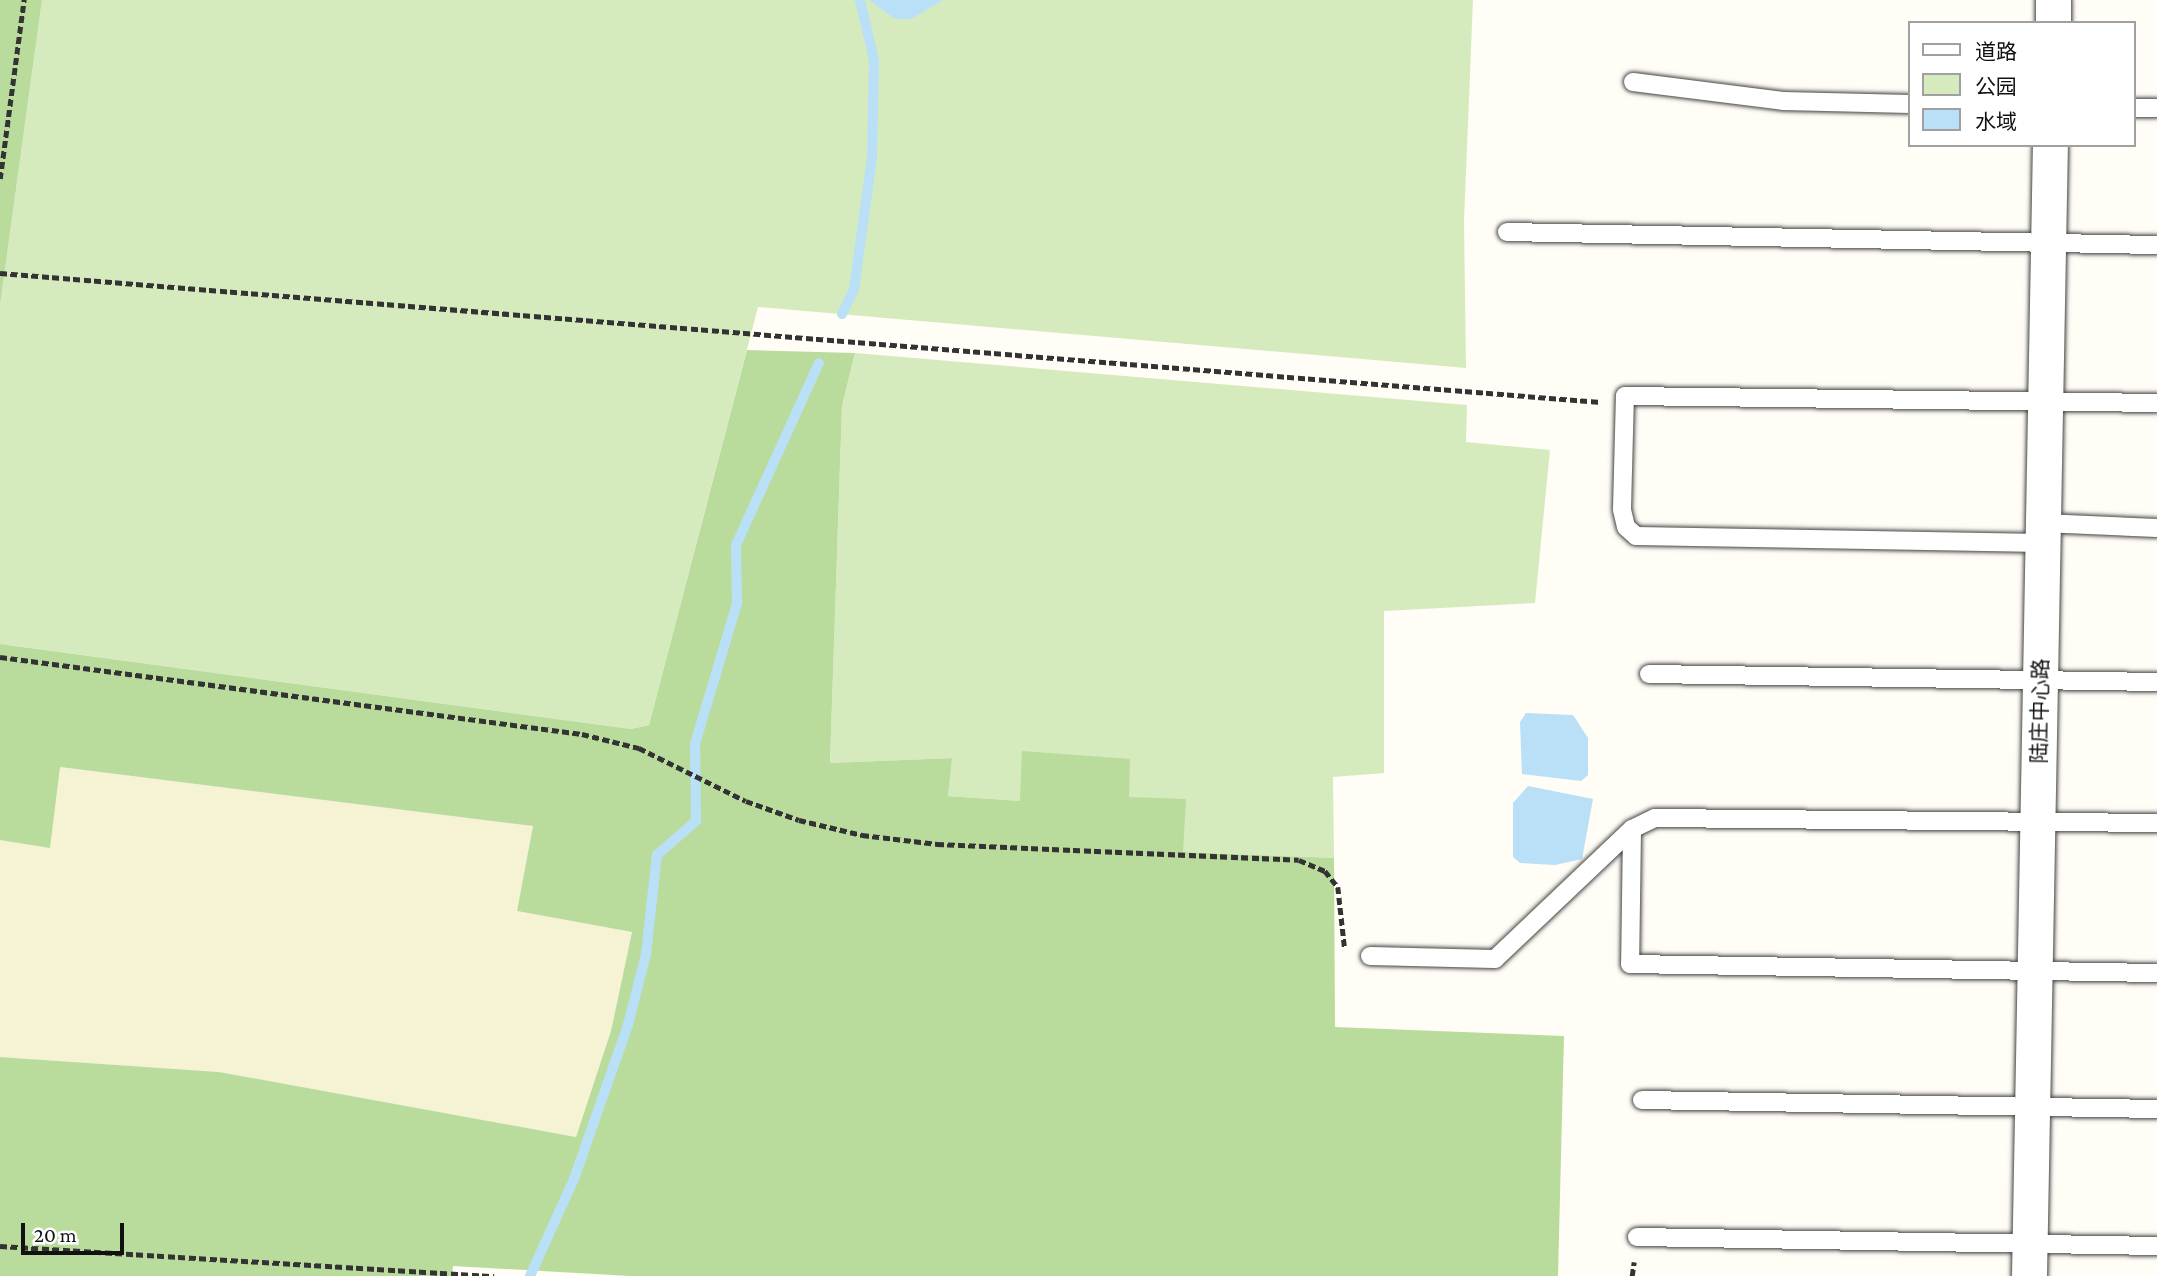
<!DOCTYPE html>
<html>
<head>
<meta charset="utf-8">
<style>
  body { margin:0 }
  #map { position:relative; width:2157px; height:1276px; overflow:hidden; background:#fffdf5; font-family:"Crimson Pro","Noto Sans SC",serif }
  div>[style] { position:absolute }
  .farmland>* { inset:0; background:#f6f3d4 }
  .green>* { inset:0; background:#d5ebbd }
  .forest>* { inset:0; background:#b9dc9c }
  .water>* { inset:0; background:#b9e0f7 }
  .stream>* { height:10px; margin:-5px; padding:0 5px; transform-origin:5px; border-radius:5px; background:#b9e0f7 }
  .path>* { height:4.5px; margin-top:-2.25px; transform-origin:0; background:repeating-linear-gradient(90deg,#333 0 7px,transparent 0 10.5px) }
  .roads { filter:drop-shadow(0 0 2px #444) drop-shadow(0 0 2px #444) }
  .service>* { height:18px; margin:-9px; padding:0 9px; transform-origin:9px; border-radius:9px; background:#fff }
  .minor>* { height:35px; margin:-17.5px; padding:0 17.5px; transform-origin:17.5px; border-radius:17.5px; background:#fff }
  span { translate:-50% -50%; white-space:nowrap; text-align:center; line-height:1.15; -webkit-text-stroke:7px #fff; paint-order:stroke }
  .street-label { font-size:21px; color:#111 }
  .legend { position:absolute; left:1908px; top:21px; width:228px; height:126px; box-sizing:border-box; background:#fff; border:2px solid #a0a0a0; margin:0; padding:9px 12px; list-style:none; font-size:21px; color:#111 }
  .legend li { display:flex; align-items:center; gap:14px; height:35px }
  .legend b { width:35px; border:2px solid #a0a0a0 }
  .scale { position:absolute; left:21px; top:1223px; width:103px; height:32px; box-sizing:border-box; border:4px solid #111; border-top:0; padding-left:9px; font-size:21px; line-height:24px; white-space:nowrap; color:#111; -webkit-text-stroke:5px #fff; paint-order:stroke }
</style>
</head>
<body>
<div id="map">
  <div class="farmland">
    <i style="clip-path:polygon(59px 767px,533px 826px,517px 911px,632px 932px,611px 1031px,576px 1137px,219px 1072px,0 1057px,0 840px,50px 847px)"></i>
  </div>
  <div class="green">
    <i style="clip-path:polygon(42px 0,1473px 0,1464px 221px,1466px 368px,758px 307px,649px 725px,631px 729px,0 644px,0 306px)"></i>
    <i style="clip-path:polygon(855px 353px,1467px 405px,1466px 442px,1550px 450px,1535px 603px,1384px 611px,1384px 773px,1333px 777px,1334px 858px,1183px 852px,1128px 797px,1129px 759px,1020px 801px,948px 796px,951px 758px,830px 763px,842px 406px)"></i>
  </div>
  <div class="forest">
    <i style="clip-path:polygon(0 0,42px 0,0 306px)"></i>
    <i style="clip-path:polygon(747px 350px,855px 353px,842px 406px,830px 763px,952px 758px,948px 796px,1020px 801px,1022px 751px,1130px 759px,1129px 797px,1186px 799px,1183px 852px,1334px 858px,1335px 1027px,1564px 1036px,1558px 1276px,630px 1276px,453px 1266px,452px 1276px,0 1276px,0 1057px,219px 1072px,576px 1137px,611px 1031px,632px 932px,517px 911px,533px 826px,60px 767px,50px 848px,0 840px,0 644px,631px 729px,649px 725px)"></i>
  </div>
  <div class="water">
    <i style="clip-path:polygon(869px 0,943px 0,911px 19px,895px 19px)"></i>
    <i style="clip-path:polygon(1526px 713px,1573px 715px,1588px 738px,1588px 775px,1581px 781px,1522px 774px,1520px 722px)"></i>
    <i style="clip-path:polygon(1528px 786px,1593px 799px,1582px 859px,1555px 865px,1520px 863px,1513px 857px,1513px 803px)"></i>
  </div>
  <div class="stream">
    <i style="left:842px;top:314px;width:28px;rotate:-64deg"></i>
    <i style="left:854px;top:289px;width:132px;rotate:-82.2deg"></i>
    <i style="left:872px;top:158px;width:98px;rotate:-88.8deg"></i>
    <i style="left:874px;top:60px;width:62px;rotate:-103.1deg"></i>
    <i style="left:530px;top:1276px;width:107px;rotate:-65.6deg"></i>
    <i style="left:574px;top:1179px;width:163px;rotate:-70.7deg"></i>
    <i style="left:628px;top:1025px;width:73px;rotate:-75.8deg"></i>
    <i style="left:646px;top:954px;width:100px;rotate:-83.7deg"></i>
    <i style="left:657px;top:855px;width:52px;rotate:-41.1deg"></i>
    <i style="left:696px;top:821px;width:77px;rotate:-90.7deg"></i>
    <i style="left:695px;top:744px;width:147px;rotate:-73.4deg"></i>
    <i style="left:737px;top:603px;width:58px;rotate:-91deg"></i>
    <i style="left:736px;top:545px;width:200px;rotate:-65.5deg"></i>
  </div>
  <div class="path">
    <i style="left:0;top:179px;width:181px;rotate:-82.4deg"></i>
    <i style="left:0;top:273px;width:1606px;rotate:4.61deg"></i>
    <i style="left:0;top:657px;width:587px;rotate:7.54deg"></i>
    <i style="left:582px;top:734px;width:59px;rotate:13.8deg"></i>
    <i style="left:639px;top:748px;width:119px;rotate:26.4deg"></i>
    <i style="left:746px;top:801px;width:56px;rotate:19.7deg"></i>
    <i style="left:799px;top:820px;width:65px;rotate:13.4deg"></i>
    <i style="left:862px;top:835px;width:76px;rotate:6.8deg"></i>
    <i style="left:937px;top:844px;width:362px;rotate:2.5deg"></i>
    <i style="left:1299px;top:860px;width:28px;rotate:23deg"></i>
    <i style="left:1325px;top:871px;width:21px;rotate:51deg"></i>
    <i style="left:1338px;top:887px;width:63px;rotate:83.7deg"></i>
    <i style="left:0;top:1246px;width:495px;rotate:3.5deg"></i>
    <i style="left:1632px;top:1276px;width:14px;rotate:-82deg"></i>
  </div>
  <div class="roads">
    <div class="service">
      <i style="left:1633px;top:82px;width:151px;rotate:7.2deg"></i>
      <i style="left:1783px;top:101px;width:127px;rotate:1.4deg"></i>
      <i style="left:2134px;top:108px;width:23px"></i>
      <i style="left:1507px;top:232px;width:650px;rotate:1.15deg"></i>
      <i style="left:2043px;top:523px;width:114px;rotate:2.5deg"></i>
      <i style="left:2043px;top:543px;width:407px;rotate:-179deg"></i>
      <i style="left:1636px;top:536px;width:13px;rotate:-138deg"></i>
      <i style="left:1626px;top:527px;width:18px;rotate:-103deg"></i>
      <i style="left:1622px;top:509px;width:113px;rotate:-88.5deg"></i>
      <i style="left:1625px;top:396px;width:532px;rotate:0.75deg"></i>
      <i style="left:1649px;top:674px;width:508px;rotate:0.9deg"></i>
      <i style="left:1632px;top:829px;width:135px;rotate:90.8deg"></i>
      <i style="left:1630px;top:964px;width:527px;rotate:0.98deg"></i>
      <i style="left:1370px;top:956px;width:125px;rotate:1.4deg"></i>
      <i style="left:1495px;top:959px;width:189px;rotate:-43.5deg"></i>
      <i style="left:1632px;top:829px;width:25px;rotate:-26deg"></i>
      <i style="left:1655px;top:818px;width:502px;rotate:0.57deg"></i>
      <i style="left:1642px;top:1100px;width:515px;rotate:1deg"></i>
      <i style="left:1637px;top:1237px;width:520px;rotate:0.99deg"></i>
    </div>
    <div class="minor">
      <i style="left:2053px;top:23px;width:23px;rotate:-90deg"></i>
      <i style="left:2029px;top:1276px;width:1131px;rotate:-88.94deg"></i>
    </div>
  </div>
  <div class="street-label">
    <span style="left:2040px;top:711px;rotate:-89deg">陆庄中心路</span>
  </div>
  <ul class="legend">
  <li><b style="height:9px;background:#fff"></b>道路</li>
  <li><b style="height:19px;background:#d5ebbd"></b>公园</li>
  <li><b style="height:19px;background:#b9e0f7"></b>水域</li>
  </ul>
  <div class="scale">20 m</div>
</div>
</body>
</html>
